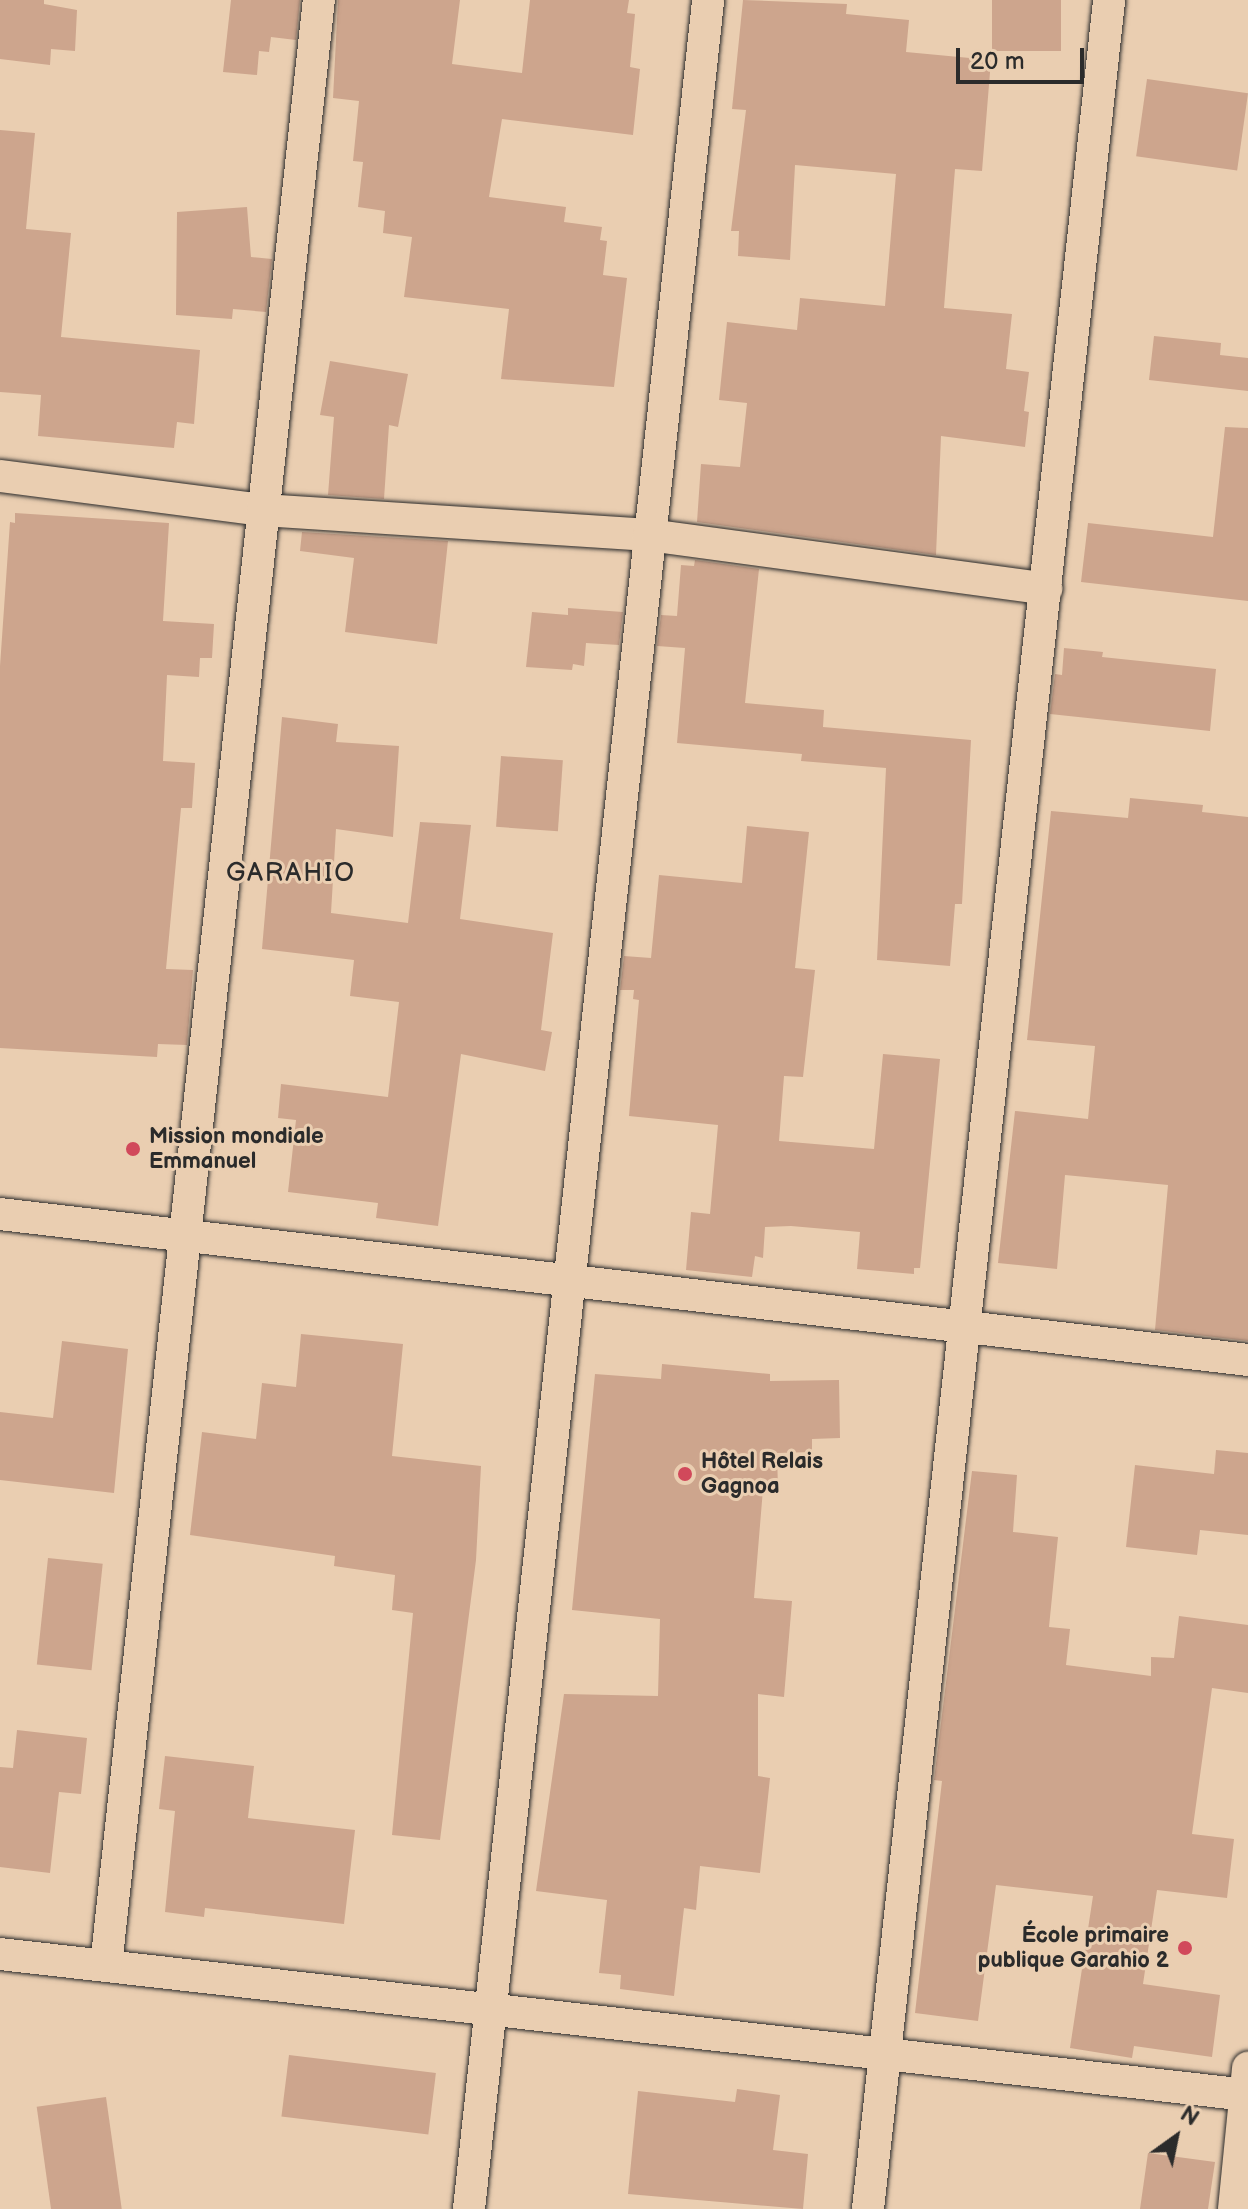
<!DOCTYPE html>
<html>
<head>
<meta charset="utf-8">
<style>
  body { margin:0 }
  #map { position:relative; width:1248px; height:2209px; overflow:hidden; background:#eaceb1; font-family:"Balsamiq Sans",sans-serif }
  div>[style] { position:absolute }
  .building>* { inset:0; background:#cda58d; transform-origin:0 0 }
  .roads { filter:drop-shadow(0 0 2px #2b2b2b) drop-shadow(0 0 2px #2b2b2b) }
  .street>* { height:32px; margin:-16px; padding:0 16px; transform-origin:16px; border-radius:16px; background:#eaceb1 }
  .dots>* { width:22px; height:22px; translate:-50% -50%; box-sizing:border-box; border:4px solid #eaceb1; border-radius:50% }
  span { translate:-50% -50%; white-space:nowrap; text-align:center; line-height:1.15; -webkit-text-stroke:6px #eaceb1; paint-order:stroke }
  .poi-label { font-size:22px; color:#2b2b2b; font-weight:700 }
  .left { translate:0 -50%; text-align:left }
  .right { translate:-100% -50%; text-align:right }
  .quarter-label { font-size:26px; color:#2b2b2b; letter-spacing:2px }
  .north { position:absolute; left:1136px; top:2097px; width:80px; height:80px; -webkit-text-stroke:6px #eaceb1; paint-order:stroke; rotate:33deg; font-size:22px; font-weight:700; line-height:32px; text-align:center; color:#2b2b2b }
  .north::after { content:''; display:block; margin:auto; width:28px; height:36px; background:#2b2b2b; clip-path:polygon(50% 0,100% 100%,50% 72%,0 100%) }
  .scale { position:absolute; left:956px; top:48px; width:128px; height:36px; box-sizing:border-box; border:4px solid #2b2b2b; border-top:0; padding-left:10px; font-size:24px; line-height:28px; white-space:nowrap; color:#2b2b2b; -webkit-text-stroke:6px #eaceb1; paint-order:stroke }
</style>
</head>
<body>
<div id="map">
  <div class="building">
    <i style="clip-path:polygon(0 0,44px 0,44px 4px,77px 10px,75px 51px,51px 49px,50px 65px,0 59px)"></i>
    <i style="clip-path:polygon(231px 0,300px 0,296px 40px,271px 37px,269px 52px,259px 51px,257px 75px,223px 72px)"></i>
    <i style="clip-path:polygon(338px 0,460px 0,452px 64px,522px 73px,530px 0,629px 0,627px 13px,635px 14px,630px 67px,640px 69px,633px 135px,502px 119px,489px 197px,566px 207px,564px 222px,602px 227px,600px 240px,607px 241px,603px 275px,627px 278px,614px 387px,501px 379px,509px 309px,404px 297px,412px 237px,383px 233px,385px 211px,358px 207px,363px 162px,353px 161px,359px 101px,333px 98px)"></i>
    <i style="clip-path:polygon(743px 0,847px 4px,846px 14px,909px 20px,906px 52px,991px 60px,982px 171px,955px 169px,944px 308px,1012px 314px,1006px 369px,1029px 372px,1024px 411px,1029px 412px,1025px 447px,941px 436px,936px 555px,697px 522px,701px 464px,740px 467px,747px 403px,719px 400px,727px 322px,797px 330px,800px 298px,885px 306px,896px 174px,795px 165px,790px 260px,738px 256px,739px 231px,731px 231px,746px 110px,732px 109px)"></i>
    <i style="left:992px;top:0;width:69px;height:51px"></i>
    <i style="left:1147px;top:79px;width:102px;height:78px;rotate:8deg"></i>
    <i style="clip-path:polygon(0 130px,35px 133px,26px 229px,71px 233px,61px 337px,200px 350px,194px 424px,177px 422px,174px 448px,38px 436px,41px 395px,0 392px)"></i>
    <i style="clip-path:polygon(247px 207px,251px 257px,272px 259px,266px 312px,233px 309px,232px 319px,176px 315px,177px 212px)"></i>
    <i style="clip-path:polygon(1154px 336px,1221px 343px,1220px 355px,1248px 358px,1248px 391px,1149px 380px)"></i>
    <i style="clip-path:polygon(330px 361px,408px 374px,398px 427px,389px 425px,384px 499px,328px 495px,334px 417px,320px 415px)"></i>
    <i style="clip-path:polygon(1225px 427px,1248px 428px,1248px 601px,1081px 582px,1088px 523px,1213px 537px)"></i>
    <i style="clip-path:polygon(15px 513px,169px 523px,163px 621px,214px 624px,212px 658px,200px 658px,199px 677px,167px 675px,163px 761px,195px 763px,192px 808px,181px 808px,166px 969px,193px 970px,187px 1045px,158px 1044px,157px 1057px,0 1048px,0 666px,10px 522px,15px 523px)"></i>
    <i style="clip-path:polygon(302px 532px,448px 541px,437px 644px,345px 632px,354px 558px,300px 551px)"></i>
    <i style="clip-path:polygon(695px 560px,759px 569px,745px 703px,824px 710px,823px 727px,971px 740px,962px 904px,955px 904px,950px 966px,877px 960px,886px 768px,801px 761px,802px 754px,677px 743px,685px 648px,657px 646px,661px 615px,677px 616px,681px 565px,694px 566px)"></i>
    <i style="clip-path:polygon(568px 608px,623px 612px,619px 645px,586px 643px,584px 666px,573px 664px,572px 670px,526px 667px,532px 612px,568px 615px)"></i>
    <i style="clip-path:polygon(1064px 648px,1103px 652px,1102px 657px,1216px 669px,1210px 731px,1050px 714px,1055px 674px,1062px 675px)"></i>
    <i style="clip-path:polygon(282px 717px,338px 724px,336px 742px,399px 746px,393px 837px,336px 829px,331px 913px,408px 923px,420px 822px,471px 825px,460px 919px,553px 933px,541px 1030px,552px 1032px,545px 1071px,461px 1054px,438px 1226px,376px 1218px,378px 1203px,288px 1192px,296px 1120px,278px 1118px,281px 1084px,388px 1097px,399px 1002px,350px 996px,354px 960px,262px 949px)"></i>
    <i style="left:501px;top:756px;width:62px;height:71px;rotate:4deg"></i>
    <i style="clip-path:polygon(1130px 798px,1203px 805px,1202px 812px,1248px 817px,1248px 1341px,1155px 1330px,1168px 1185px,1065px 1175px,1057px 1269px,998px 1263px,1015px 1111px,1088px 1119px,1095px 1046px,1027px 1040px,1051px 811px,1128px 818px)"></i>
    <i style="clip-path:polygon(747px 826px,809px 832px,795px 968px,815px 970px,803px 1077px,784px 1076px,779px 1141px,874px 1149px,883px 1054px,940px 1059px,920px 1268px,914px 1268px,914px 1274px,857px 1269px,860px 1232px,791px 1226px,765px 1227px,763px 1258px,755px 1256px,752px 1277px,686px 1270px,691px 1212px,710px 1214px,718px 1125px,629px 1116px,639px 1000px,633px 999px,634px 990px,620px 990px,624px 956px,651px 958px,659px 875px,742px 883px)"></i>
    <i style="clip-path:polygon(301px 1334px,403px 1344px,392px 1456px,481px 1466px,476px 1560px,440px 1840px,392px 1835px,413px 1613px,392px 1610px,395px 1575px,334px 1566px,335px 1556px,190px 1535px,202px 1432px,256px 1439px,262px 1383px,296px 1387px)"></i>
    <i style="clip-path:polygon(62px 1341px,128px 1349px,114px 1493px,0 1480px,0 1412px,53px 1418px)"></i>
    <i style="clip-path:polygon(662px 1364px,770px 1374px,770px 1381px,839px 1380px,840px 1438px,812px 1439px,812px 1452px,777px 1453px,778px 1489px,763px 1489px,754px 1598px,792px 1601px,784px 1697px,758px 1694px,758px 1776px,770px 1778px,760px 1873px,700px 1866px,696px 1910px,684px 1908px,674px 1996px,620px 1989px,621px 1975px,599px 1973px,607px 1900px,536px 1891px,564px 1694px,658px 1696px,660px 1619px,572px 1610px,595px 1374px,661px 1379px)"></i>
    <i style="clip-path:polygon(1216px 1450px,1248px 1453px,1248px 1535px,1200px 1530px,1197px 1555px,1126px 1547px,1135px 1465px,1214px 1474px)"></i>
    <i style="clip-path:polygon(972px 1471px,1017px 1475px,1013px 1532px,1058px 1537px,1049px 1627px,1070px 1629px,1066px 1665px,1151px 1676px,1151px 1657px,1174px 1658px,1179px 1616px,1248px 1625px,1248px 1693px,1212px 1688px,1192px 1834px,1234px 1839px,1227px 1898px,1157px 1890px,1143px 1984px,1220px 1995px,1212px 2057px,1134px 2046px,1132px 2058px,1070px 2048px,1093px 1896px,996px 1885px,978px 2021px,915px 2013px,942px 1781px,934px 1780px)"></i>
    <i style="left:48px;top:1558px;width:55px;height:107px;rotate:6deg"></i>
    <i style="clip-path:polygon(17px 1730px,87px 1738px,81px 1794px,59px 1792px,50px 1873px,0 1867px,0 1767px,13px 1768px)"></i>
    <i style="clip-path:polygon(165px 1756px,254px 1766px,248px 1818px,355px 1830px,344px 1924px,205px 1908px,204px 1917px,165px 1912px,175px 1811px,159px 1809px)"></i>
    <i style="left:289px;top:2055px;width:148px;height:62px;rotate:7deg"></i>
    <i style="clip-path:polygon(737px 2089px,780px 2095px,773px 2150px,808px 2154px,803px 2209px,628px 2194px,638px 2091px,735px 2102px)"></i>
    <i style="left:106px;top:2097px;width:113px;height:70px;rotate:82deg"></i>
    <i style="clip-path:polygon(1148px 2153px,1215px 2162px,1208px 2209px,1140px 2209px)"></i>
  </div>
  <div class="roads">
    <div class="street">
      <i style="left:0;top:476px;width:265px;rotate:7.4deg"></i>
      <i style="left:263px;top:510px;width:387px;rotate:3.7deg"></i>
      <i style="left:649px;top:535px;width:401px;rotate:7.7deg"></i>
      <i style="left:0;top:1214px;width:1257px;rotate:6.67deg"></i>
      <i style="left:0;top:1954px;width:1256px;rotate:6.45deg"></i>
      <i style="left:106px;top:1966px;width:1978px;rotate:-83.82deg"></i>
      <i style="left:469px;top:2209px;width:2222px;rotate:-83.82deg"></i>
      <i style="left:868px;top:2209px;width:2222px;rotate:-83.77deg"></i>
      <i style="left:1234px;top:2209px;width:142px;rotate:-84.3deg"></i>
    </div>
  </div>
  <div class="dots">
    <i style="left:133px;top:1149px;background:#d1495b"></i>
    <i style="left:685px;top:1474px;background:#d1495b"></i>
    <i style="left:1185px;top:1948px;background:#d1495b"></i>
  </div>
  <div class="poi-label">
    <span class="left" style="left:149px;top:1149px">Mission mondiale<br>Emmanuel</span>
    <span class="left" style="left:701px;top:1474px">Hôtel Relais<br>Gagnoa</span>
    <span class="right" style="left:1169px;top:1948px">École primaire<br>publique Garahio 2</span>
  </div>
  <div class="quarter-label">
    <span style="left:291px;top:874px">GARAHIO</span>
  </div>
  <div class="north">N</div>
  <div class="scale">20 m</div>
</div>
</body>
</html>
